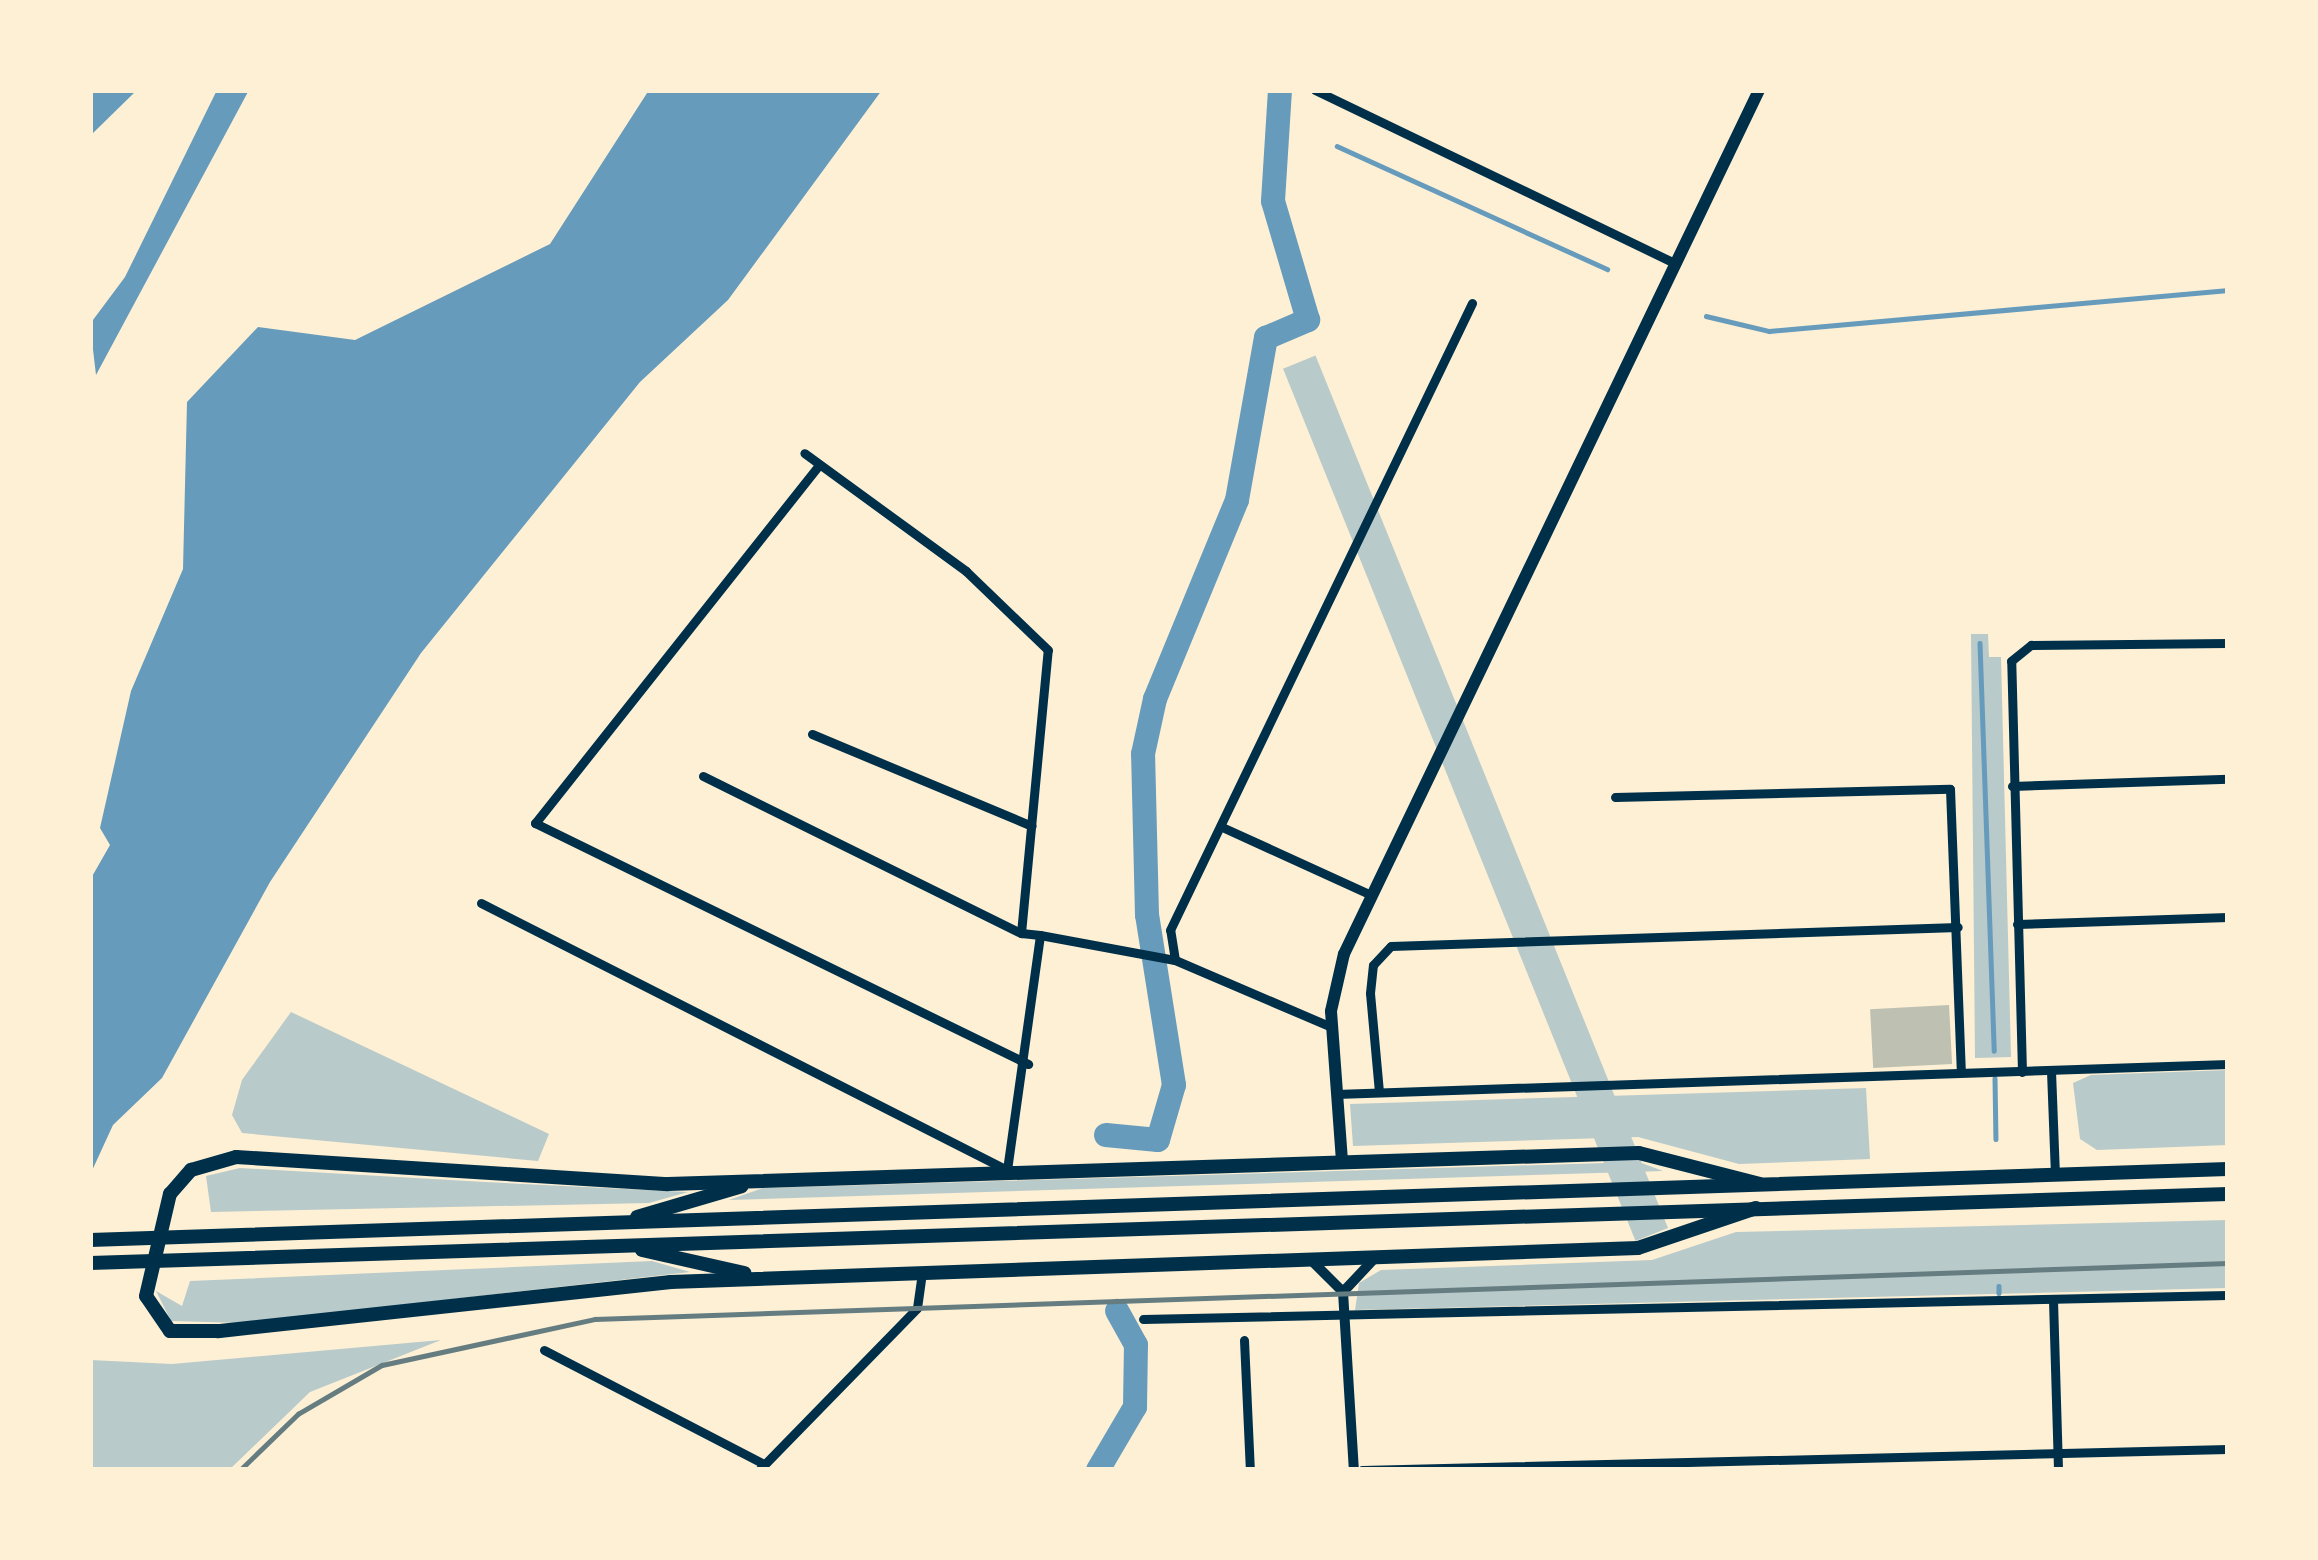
<!DOCTYPE html>
<html>
<head>
<meta charset="utf-8">
<style>
  body { margin:0 }
  #map { position:relative; width:2318px; height:1560px; overflow:hidden; background:#fdf0d5; font-family:Rubik,sans-serif }
  div>[style] { position:absolute }
  .green>* { inset:0; background:#b9caca; transform-origin:0 0 }
  .water>* { inset:0; background:#669bbc }
  .stream>* { height:4.5px; margin:-2.25px; padding:0 2.25px; transform-origin:2.25px; border-radius:2.25px; background:#669bbc }
  .river>* { height:24px; margin:-12px; padding:0 12px; transform-origin:12px; border-radius:12px; background:#669bbc }
  .building>* { inset:0; background:#bec0b2; transform-origin:0 0 }
  .minor>* { height:9px; margin:-4.5px; padding:0 4.5px; transform-origin:4.5px; border-radius:4.5px; background:#003049 }
  .tertiary>* { height:10px; margin:-5px; padding:0 5px; transform-origin:5px; border-radius:5px; background:#003049 }
  .secondary>* { height:12px; margin:-6px; padding:0 6px; transform-origin:6px; border-radius:6px; background:#003049 }
  .trunk>* { height:14px; margin:-7px; padding:0 7px; transform-origin:7px; border-radius:7px; background:#003049 }
  .rail>* { height:4.5px; margin:-2.25px; padding:0 2.25px; transform-origin:2.25px; border-radius:2.25px; background:#657d81 }
  span { translate:-50% -50%; white-space:nowrap; text-align:center; line-height:1.15; -webkit-text-stroke:12px #fdf0d5; paint-order:stroke }
  .frame { position:absolute; inset:0; border:93px solid #fdf0d5; pointer-events:none }
</style>
</head>
<body>
<div id="map">
  <div class="green">
    <i style="clip-path:polygon(1971px 634px,1988px 634px,1989px 657px,2001px 657px,2011px 1057px,1975px 1058px)"></i>
    <i style="clip-path:polygon(291px 1012px,549px 1134px,538px 1161px,242px 1133px,232px 1115px,242px 1080px)"></i>
    <i style="clip-path:polygon(2228px 1070px,2228px 1145px,2097px 1150px,2080px 1139px,2073px 1083px,2091px 1075px)"></i>
    <i style="clip-path:polygon(1866px 1088px,1870px 1159px,1739px 1164px,1638px 1137px,1353px 1146px,1350px 1104px)"></i>
    <i style="clip-path:polygon(1639px 1162px,1663px 1171px,729px 1200px,763px 1188px)"></i>
    <i style="clip-path:polygon(240px 1168px,485px 1182px,688px 1192px,649px 1203px,211px 1212px,206px 1176px)"></i>
    <i style="clip-path:polygon(2228px 1220px,2228px 1288px,1355px 1310px,1359px 1283px,1381px 1270px,1652px 1260px,1736px 1232px)"></i>
    <i style="left:1668px;top:1228px;width:35px;height:941px;rotate:158deg"></i>
    <i style="clip-path:polygon(652px 1261px,690px 1272px,242px 1323px,171px 1321px,156px 1291px,182px 1306px,190px 1281px)"></i>
    <i style="clip-path:polygon(441px 1340px,310px 1392px,229px 1470px,90px 1470px,90px 1360px,172px 1364px)"></i>
  </div>
  <div class="water">
    <i style="clip-path:polygon(90px 90px,137px 90px,90px 136px)"></i>
    <i style="clip-path:polygon(217px 90px,249px 90px,96px 375px,90px 324px,125px 277px)"></i>
    <i style="clip-path:polygon(649px 90px,882px 90px,728px 300px,640px 382px,421px 653px,270px 882px,162px 1078px,113px 1125px,90px 1175px,90px 880px,110px 845px,100px 828px,131px 691px,183px 569px,187px 402px,258px 327px,355px 340px,550px 244px)"></i>
  </div>
  <div class="stream">
    <i style="left:1337px;top:146px;width:297px;rotate:24.5deg"></i>
    <i style="left:1706px;top:316px;width:65px;rotate:13.4deg"></i>
    <i style="left:1769px;top:331px;width:461px;rotate:-5.1deg"></i>
    <i style="left:1980px;top:643px;width:408px;rotate:88deg"></i>
    <i style="left:1995px;top:1078px;width:61px;rotate:89.1deg"></i>
    <i style="left:1999px;top:1286px;width:7px;rotate:90deg"></i>
  </div>
  <div class="river">
    <i style="left:1106px;top:1135px;width:52px;rotate:5.5deg"></i>
    <i style="left:1158px;top:1140px;width:57px;rotate:-73.8deg"></i>
    <i style="left:1174px;top:1085px;width:172px;rotate:-99deg"></i>
    <i style="left:1147px;top:915px;width:161px;rotate:-91.4deg"></i>
    <i style="left:1143px;top:754px;width:56px;rotate:-77.7deg"></i>
    <i style="left:1155px;top:699px;width:215px;rotate:-67.6deg"></i>
    <i style="left:1237px;top:500px;width:165px;rotate:-79.9deg"></i>
    <i style="left:1266px;top:338px;width:46px;rotate:-23.2deg"></i>
    <i style="left:1308px;top:320px;width:124px;rotate:-106.4deg"></i>
    <i style="left:1273px;top:201px;width:111px;rotate:-86.4deg"></i>
    <i style="left:1098px;top:1470px;width:73px;rotate:-59.6deg"></i>
    <i style="left:1135px;top:1407px;width:62px;rotate:-89.1deg"></i>
    <i style="left:1136px;top:1345px;width:39px;rotate:-119deg"></i>
  </div>
  <div class="building">
    <i style="left:1949px;top:1005px;width:59px;height:79px;rotate:87deg"></i>
  </div>
  <div class="minor">
    <i style="left:1315px;top:90px;width:394px;rotate:25.7deg"></i>
    <i style="left:819px;top:465px;width:457px;rotate:128.4deg"></i>
    <i style="left:535px;top:823px;width:549px;rotate:26.05deg"></i>
    <i style="left:812px;top:734px;width:238px;rotate:22.7deg"></i>
    <i style="left:703px;top:776px;width:355px;rotate:26.3deg"></i>
    <i style="left:2012px;top:786px;width:216px;rotate:-1.9deg"></i>
    <i style="left:1615px;top:797px;width:335px;rotate:-1.4deg"></i>
    <i style="left:1950px;top:789px;width:283px;rotate:87.8deg"></i>
    <i style="left:1222px;top:827px;width:164px;rotate:24.5deg"></i>
    <i style="left:481px;top:903px;width:590px;rotate:26.91deg"></i>
    <i style="left:1007px;top:1170px;width:237px;rotate:-82deg"></i>
    <i style="left:1040px;top:935px;width:19px;rotate:-174deg"></i>
    <i style="left:1021px;top:933px;width:284px;rotate:-84.6deg"></i>
    <i style="left:1048px;top:650px;width:114px;rotate:-136.1deg"></i>
    <i style="left:966px;top:571px;width:200px;rotate:-143.9deg"></i>
    <i style="left:2017px;top:924px;width:211px;rotate:-1.9deg"></i>
    <i style="left:1040px;top:935px;width:137px;rotate:10.5deg"></i>
    <i style="left:1175px;top:960px;width:170px;rotate:23.2deg"></i>
    <i style="left:1175px;top:960px;width:30px;rotate:-99deg"></i>
    <i style="left:1170px;top:930px;width:696px;rotate:-64.28deg"></i>
    <i style="left:2051px;top:1071px;width:103px;rotate:87.8deg"></i>
    <i style="left:2022px;top:1072px;width:411px;rotate:-91.5deg"></i>
    <i style="left:2011px;top:661px;width:26px;rotate:-39deg"></i>
    <i style="left:2031px;top:645px;width:197px;rotate:-0.6deg"></i>
    <i style="left:1379px;top:1092px;width:99px;rotate:-95.2deg"></i>
    <i style="left:1370px;top:993px;width:28px;rotate:-84deg"></i>
    <i style="left:1373px;top:965px;width:26px;rotate:-47deg"></i>
    <i style="left:1391px;top:946px;width:567px;rotate:-1.92deg"></i>
    <i style="left:1336px;top:1094px;width:893px;rotate:-1.93deg"></i>
    <i style="left:2053px;top:1300px;width:170px;rotate:88.3deg"></i>
    <i style="left:1143px;top:1319px;width:1085px;rotate:-1.27deg"></i>
    <i style="left:1244px;top:1340px;width:130px;rotate:87.4deg"></i>
    <i style="left:544px;top:1350px;width:248px;rotate:27.4deg"></i>
    <i style="left:759px;top:1470px;width:226px;rotate:-45.7deg"></i>
    <i style="left:917px;top:1308px;width:36px;rotate:-82deg"></i>
    <i style="left:1362px;top:1470px;width:866px;rotate:-1.39deg"></i>
  </div>
  <div class="tertiary">
    <i style="left:1311px;top:1260px;width:45px;rotate:45deg"></i>
    <i style="left:1343px;top:1292px;width:45px;rotate:-46.8deg"></i>
    <i style="left:1343px;top:1292px;width:178px;rotate:86.5deg"></i>
  </div>
  <div class="secondary">
    <i style="left:1342px;top:1161px;width:150px;rotate:-94.2deg"></i>
    <i style="left:1331px;top:1011px;width:58px;rotate:-77.2deg"></i>
    <i style="left:1344px;top:954px;width:958px;rotate:-64.34deg"></i>
  </div>
  <div class="trunk">
    <i style="left:1756px;top:1208px;width:125px;rotate:161.3deg"></i>
    <i style="left:1638px;top:1248px;width:968px;rotate:177.99deg"></i>
    <i style="left:671px;top:1282px;width:456px;rotate:173.8deg"></i>
    <i style="left:218px;top:1331px;width:48px;rotate:180deg"></i>
    <i style="left:170px;top:1331px;width:42px;rotate:-124.4deg"></i>
    <i style="left:146px;top:1296px;width:105px;rotate:-76.8deg"></i>
    <i style="left:170px;top:1194px;width:32px;rotate:-49deg"></i>
    <i style="left:191px;top:1170px;width:47px;rotate:-16.1deg"></i>
    <i style="left:236px;top:1157px;width:433px;rotate:3.6deg"></i>
    <i style="left:668px;top:1184px;width:971px;rotate:-1.83deg"></i>
    <i style="left:1639px;top:1153px;width:125px;rotate:14.4deg"></i>
    <i style="left:637px;top:1217px;width:109px;rotate:-16.4deg"></i>
    <i style="left:90px;top:1240px;width:2139px;rotate:-1.9deg"></i>
    <i style="left:642px;top:1250px;width:105px;rotate:12.7deg"></i>
    <i style="left:90px;top:1263px;width:2139px;rotate:-1.85deg"></i>
  </div>
  <div class="rail">
    <i style="left:240px;top:1470px;width:81px;rotate:-44deg"></i>
    <i style="left:298px;top:1414px;width:97px;rotate:-30.3deg"></i>
    <i style="left:382px;top:1365px;width:218px;rotate:-12.2deg"></i>
    <i style="left:595px;top:1319px;width:1634px;rotate:-1.96deg"></i>
  </div>
  <div class="frame"></div>
</div>
</body>
</html>
